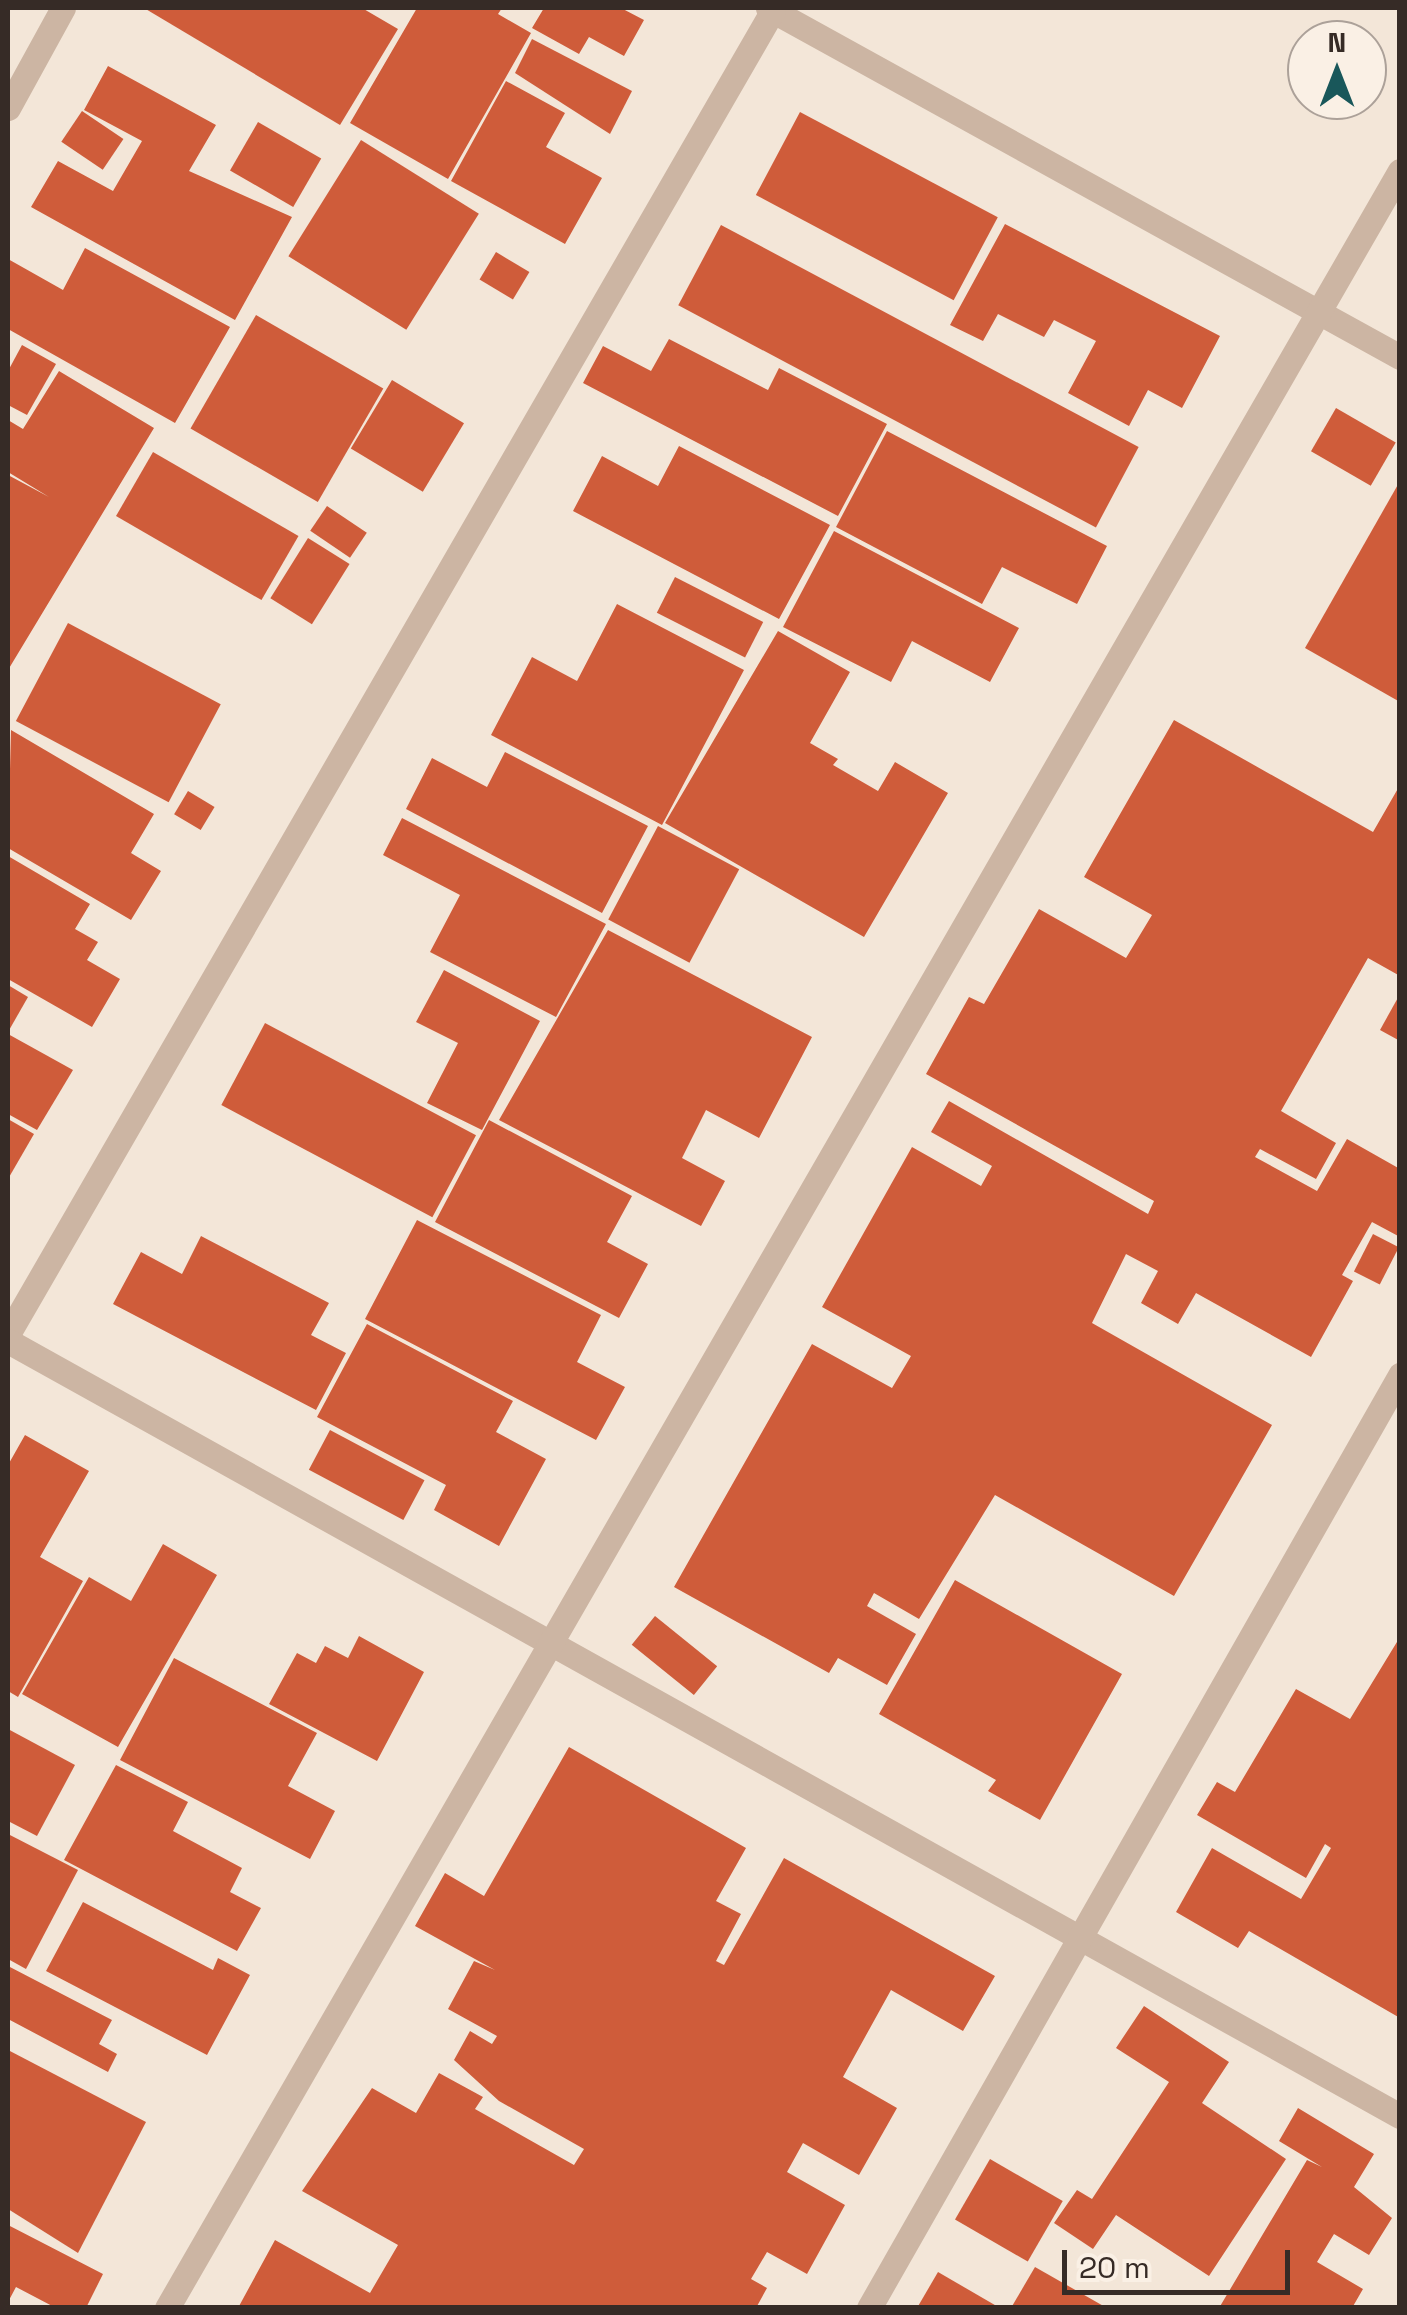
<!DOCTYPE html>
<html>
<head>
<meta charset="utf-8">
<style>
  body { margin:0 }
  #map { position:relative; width:1407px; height:2315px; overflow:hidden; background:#f3e6d8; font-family:"Space Grotesk",sans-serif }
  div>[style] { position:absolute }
  .building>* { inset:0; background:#cf5c3a; transform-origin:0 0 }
  .minor>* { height:25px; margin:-12.5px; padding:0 12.5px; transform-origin:12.5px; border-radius:12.5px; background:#ccb5a3 }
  span { translate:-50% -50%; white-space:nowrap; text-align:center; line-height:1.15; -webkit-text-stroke:9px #faf0e5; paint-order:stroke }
  .frame { position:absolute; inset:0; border:10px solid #362b26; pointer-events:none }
  .north { position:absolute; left:1287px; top:20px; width:100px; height:100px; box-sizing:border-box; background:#faf0e5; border:2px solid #aca199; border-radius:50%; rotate:0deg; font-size:28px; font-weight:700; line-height:40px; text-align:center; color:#362b26 }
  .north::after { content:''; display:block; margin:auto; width:35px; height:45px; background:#19575a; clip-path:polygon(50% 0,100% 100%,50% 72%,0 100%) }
  .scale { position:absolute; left:1062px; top:2250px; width:228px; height:45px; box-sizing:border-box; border:5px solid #362b26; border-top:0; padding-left:12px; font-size:30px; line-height:35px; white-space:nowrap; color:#362b26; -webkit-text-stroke:8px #faf0e5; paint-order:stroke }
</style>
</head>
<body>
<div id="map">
  <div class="building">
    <i style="clip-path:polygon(144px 8px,362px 8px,398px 29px,340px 125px)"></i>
    <i style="clip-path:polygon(417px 8px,502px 8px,498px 14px,531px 33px,448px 179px,350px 123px)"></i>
    <i style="clip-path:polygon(544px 8px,621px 8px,644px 20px,624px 56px,589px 37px,579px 54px,532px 28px)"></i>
    <i style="clip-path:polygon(532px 39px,632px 91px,610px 134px,515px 73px)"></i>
    <i style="clip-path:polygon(108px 66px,216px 125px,189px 171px,292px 217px,235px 320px,31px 207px,58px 161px,113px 191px,142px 141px,84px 110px)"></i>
    <i style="clip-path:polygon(506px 81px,565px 113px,546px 147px,602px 178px,565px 244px,451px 181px)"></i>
    <i style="left:82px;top:111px;width:50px;height:37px;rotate:34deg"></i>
    <i style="left:800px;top:112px;width:224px;height:94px;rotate:28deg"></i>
    <i style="left:258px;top:122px;width:73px;height:56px;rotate:30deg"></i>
    <i style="left:361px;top:140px;width:139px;height:137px;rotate:32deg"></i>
    <i style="clip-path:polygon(1005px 224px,1220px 336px,1182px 408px,1148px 390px,1129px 426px,1068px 393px,1096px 341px,1054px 320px,1044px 337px,998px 314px,983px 341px,950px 325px)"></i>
    <i style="left:721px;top:225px;width:473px;height:91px;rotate:28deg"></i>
    <i style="clip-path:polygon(85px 248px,230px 327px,175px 423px,8px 329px,8px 259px,63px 290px)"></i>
    <i style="left:496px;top:252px;width:39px;height:32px;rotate:31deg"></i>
    <i style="left:256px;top:315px;width:147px;height:131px;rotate:30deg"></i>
    <i style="clip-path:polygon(669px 339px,768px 390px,779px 368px,887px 424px,838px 516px,583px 383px,603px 346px,651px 371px)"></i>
    <i style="clip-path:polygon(22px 345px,56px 364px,27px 415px,8px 405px,8px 371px)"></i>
    <i style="clip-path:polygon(59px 371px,154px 428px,8px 670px,8px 475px,49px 497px,8px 472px,8px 420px,23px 429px)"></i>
    <i style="left:392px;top:380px;width:84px;height:80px;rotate:31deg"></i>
    <i style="left:1336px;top:408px;width:69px;height:50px;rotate:30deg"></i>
    <i style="clip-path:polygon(887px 431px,1107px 546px,1077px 604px,1002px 567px,982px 604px,836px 527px)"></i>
    <i style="clip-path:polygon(679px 446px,830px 525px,779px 619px,573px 511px,602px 456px,658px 486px)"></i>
    <i style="left:153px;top:452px;width:168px;height:74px;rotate:30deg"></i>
    <i style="clip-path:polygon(1400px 481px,1400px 702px,1305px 648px)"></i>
    <i style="left:327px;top:506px;width:48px;height:30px;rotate:34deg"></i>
    <i style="clip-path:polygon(834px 531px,1019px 628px,990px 682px,912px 641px,891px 682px,783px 627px)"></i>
    <i style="left:308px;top:538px;width:49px;height:71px;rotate:32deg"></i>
    <i style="left:675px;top:577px;width:99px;height:40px;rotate:27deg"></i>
    <i style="clip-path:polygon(617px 604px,744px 670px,662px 825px,491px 735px,532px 657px,577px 681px)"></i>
    <i style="left:68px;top:623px;width:173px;height:111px;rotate:28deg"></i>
    <i style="clip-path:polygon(778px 631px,850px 672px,810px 743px,838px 759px,833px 765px,878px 791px,895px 762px,948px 793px,864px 937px,665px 823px)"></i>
    <i style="clip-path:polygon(1174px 720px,1373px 832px,1400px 785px,1400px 976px,1368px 958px,1281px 1111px,1336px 1143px,1316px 1179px,1260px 1149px,1255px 1157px,1317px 1191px,1347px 1139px,1400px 1169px,1400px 1237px,1372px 1222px,1342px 1275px,1353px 1281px,1311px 1357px,1196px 1293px,1178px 1324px,1141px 1303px,1158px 1271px,1126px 1254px,1092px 1323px,1272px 1425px,1174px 1596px,995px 1495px,919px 1619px,874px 1593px,867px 1606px,916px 1634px,887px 1685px,838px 1658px,829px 1673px,674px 1587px,812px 1344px,892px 1388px,911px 1356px,822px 1307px,912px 1147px,981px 1186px,992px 1166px,931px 1132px,949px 1101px,1148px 1214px,1154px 1201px,926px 1074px,969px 997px,984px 1004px,1039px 909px,1126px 958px,1152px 915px,1084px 877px)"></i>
    <i style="clip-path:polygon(11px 730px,154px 814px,131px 853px,161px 871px,131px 920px,8px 848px)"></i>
    <i style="clip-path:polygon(505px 752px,648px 826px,602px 913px,406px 809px,432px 758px,487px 787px)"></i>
    <i style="left:188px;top:791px;width:31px;height:27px;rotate:31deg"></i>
    <i style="clip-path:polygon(402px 818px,606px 924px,556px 1017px,430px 952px,460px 895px,383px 855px)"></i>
    <i style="left:658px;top:826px;width:92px;height:106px;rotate:28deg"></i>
    <i style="clip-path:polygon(8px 856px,90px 904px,75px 929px,98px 942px,87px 960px,120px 979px,92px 1027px,8px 979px)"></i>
    <i style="clip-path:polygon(608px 930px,812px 1037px,759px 1138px,706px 1110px,682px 1158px,725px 1181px,701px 1226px,499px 1120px)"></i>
    <i style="clip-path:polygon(444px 970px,540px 1021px,482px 1130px,427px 1103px,458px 1043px,416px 1022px)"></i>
    <i style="clip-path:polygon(8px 985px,28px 997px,8px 1032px)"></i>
    <i style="clip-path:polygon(1400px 994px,1400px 1041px,1380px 1030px)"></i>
    <i style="left:265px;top:1023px;width:239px;height:93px;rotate:28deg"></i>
    <i style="clip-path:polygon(8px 1034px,73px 1070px,37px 1130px,8px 1114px)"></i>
    <i style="clip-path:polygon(8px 1119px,34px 1134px,8px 1179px)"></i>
    <i style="clip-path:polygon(489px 1120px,632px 1196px,607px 1242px,648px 1264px,619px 1318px,435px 1222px)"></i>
    <i style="clip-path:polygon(417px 1220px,601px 1315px,577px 1362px,625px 1387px,596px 1440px,365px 1319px)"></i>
    <i style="left:1373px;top:1234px;width:29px;height:42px;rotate:27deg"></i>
    <i style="clip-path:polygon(201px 1236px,329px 1303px,311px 1335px,346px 1353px,316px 1410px,113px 1304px,141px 1252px,182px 1274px)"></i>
    <i style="clip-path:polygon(367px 1324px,513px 1401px,496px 1432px,546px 1459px,499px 1546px,434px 1510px,446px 1485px,317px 1417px)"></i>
    <i style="left:330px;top:1430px;width:107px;height:45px;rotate:28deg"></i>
    <i style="clip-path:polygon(25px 1435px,89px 1471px,40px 1557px,83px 1581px,18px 1697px,8px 1691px,8px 1465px)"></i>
    <i style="clip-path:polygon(163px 1544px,217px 1575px,118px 1747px,22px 1694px,89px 1577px,131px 1601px)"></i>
    <i style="clip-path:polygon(955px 1580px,1122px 1674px,1040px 1820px,988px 1791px,996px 1780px,879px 1714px)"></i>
    <i style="left:655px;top:1616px;width:80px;height:37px;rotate:39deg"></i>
    <i style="clip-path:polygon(359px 1636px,424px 1672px,377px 1761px,269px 1704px,297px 1653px,316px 1663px,325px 1646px,348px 1658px)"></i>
    <i style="clip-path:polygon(1400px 1637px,1400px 2018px,1249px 1931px,1238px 1948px,1176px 1912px,1212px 1848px,1301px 1899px,1331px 1848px,1325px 1844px,1306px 1878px,1197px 1815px,1217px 1782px,1235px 1792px,1296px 1689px,1350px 1719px)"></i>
    <i style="clip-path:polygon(174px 1658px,317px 1733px,288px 1786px,335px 1811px,310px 1859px,120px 1760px)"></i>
    <i style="clip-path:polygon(8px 1729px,75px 1765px,37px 1836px,8px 1821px)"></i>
    <i style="clip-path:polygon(569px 1747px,746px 1848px,716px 1901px,741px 1914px,716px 1961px,724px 1965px,784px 1858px,995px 1976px,963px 2031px,891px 1990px,843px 2077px,897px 2108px,859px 2175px,803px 2143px,787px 2172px,845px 2205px,807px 2274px,767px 2252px,751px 2279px,767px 2288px,756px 2308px,238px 2308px,275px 2240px,370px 2293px,398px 2245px,302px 2191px,372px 2088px,416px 2113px,439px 2073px,483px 2097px,475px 2109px,574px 2165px,584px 2149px,499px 2101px,454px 2060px,470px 2031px,492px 2044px,497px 2036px,448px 2009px,474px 1961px,495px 1970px,415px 1926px,445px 1873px,484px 1896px)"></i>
    <i style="clip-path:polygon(116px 1765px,188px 1802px,173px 1831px,242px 1868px,230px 1892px,261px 1908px,237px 1951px,64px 1860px)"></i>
    <i style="clip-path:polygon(8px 1834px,78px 1870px,26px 1969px,8px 1959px)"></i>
    <i style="clip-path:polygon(83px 1902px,213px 1970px,218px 1958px,250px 1975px,207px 2055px,46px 1971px)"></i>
    <i style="clip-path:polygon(8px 1966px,112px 2020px,99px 2044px,117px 2054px,108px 2072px,8px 2019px)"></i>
    <i style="clip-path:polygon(1144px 2006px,1229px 2062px,1202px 2103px,1286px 2159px,1209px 2276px,1116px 2215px,1093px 2249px,1054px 2223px,1077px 2190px,1092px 2199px,1169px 2082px,1116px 2048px)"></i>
    <i style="clip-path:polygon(8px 2050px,146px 2122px,78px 2253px,8px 2209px)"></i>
    <i style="clip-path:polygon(1298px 2108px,1374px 2154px,1354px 2187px,1392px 2218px,1369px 2255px,1334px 2234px,1317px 2262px,1363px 2289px,1352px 2308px,1219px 2308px,1307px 2160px,1322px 2167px,1279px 2141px)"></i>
    <i style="left:990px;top:2159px;width:84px;height:70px;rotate:30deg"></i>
    <i style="clip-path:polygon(8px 2225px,103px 2274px,86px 2308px,56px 2308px,16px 2287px,8px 2302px)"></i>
    <i style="clip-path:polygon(1035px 2267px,1107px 2308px,1011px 2308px)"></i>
    <i style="clip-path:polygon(938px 2272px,1000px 2308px,917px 2308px)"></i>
  </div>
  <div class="minor">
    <i style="left:768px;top:8px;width:722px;rotate:28.91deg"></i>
    <i style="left:8px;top:108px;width:114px;rotate:-61.2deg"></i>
    <i style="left:8px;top:1334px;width:1529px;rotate:-59.98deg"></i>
    <i style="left:8px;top:1341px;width:1593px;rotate:29.11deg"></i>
    <i style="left:167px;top:2308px;width:2467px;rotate:-60.02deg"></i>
    <i style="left:869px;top:2308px;width:1074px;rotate:-60.35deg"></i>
  </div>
  <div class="frame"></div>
  <div class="north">N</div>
  <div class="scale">20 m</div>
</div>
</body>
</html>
